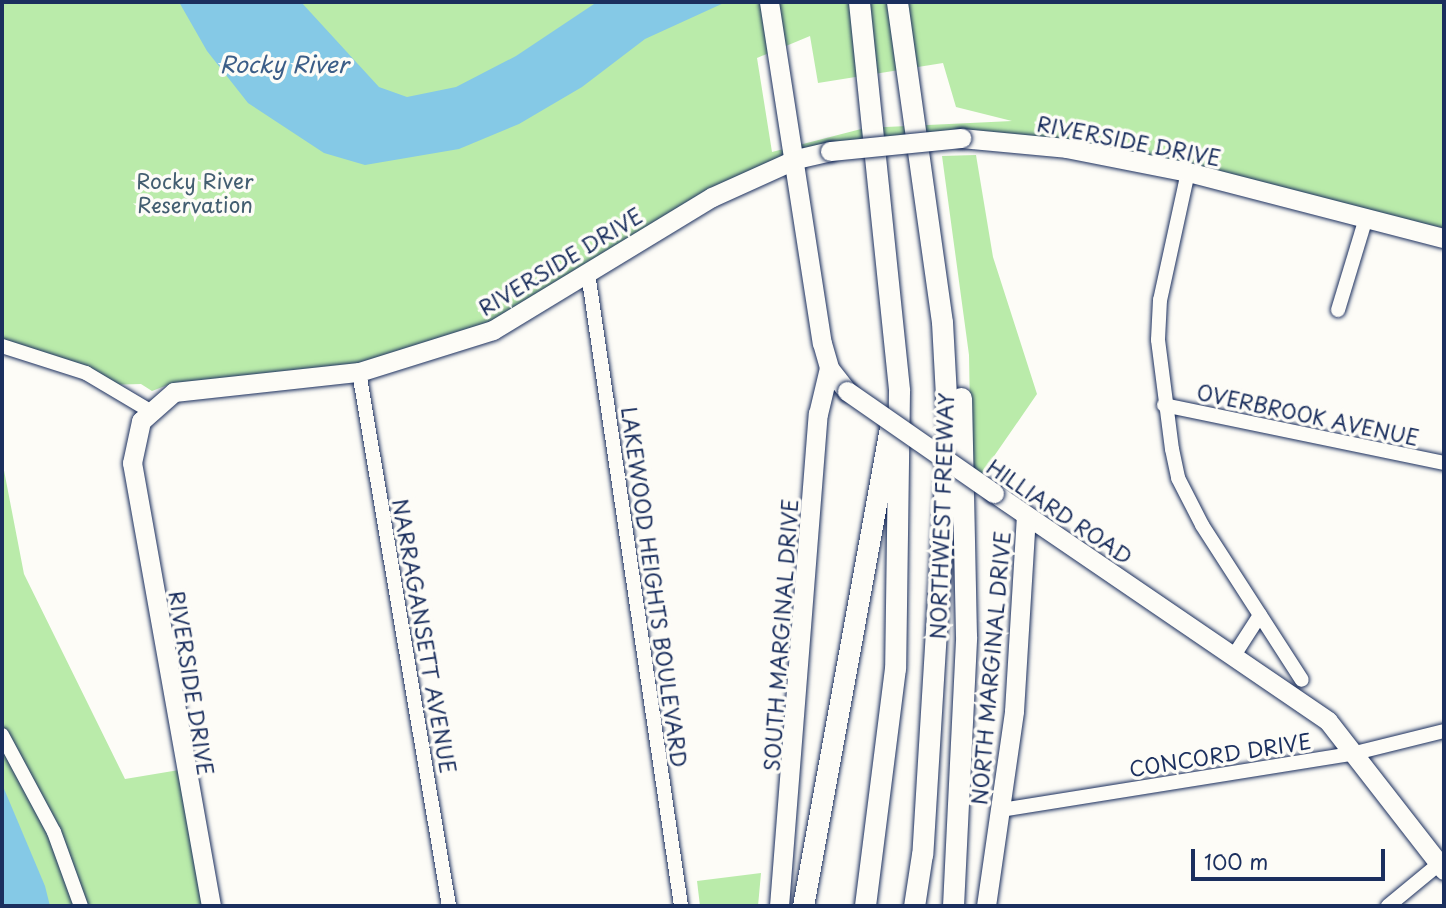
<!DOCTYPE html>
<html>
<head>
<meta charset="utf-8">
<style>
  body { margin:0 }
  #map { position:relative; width:1446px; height:908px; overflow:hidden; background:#fdfcf7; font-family:"Playpen Sans",sans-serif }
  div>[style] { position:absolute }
  .green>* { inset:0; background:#baebaa }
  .water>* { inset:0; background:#85c9e6 }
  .roads { filter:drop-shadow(0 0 2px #1b2f5e) drop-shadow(0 0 2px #1b2f5e) }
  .minor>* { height:14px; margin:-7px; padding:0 7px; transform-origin:7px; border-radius:7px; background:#fdfcf7 }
  .major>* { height:19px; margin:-9.5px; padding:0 9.5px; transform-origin:9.5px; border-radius:9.5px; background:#fdfcf7 }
  .highway>* { height:21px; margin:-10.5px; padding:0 10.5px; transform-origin:10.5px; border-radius:10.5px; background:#fdfcf7 }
  .bridges { filter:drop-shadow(0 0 2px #1b2f5e) drop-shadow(0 0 2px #1b2f5e) }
  .major-bridge>* { height:19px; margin:-9.5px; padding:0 9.5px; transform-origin:9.5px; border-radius:9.5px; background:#fdfcf7 }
  span { translate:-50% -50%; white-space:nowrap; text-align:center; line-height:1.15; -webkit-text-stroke:7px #fdfcf7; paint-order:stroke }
  .street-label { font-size:21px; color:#1b2f5e }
  .park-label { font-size:21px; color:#435e71 }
  .water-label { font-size:23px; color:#3b5d87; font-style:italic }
  .frame { position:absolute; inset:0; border:4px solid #1b2f5e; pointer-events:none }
  .scale { position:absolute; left:1191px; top:849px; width:194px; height:32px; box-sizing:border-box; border:4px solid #1b2f5e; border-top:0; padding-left:9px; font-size:21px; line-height:24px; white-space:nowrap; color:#1b2f5e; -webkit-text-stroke:5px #fdfcf7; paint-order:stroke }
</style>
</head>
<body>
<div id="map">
  <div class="green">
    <i style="clip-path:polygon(evenodd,2px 2px,1444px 2px,1444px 228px,1073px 150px,974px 139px,780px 168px,494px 334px,293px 379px,173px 383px,152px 391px,141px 384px,106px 385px,2px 353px,2px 2px,810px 36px,818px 83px,943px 63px,956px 107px,1012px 121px,865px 128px,772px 152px,757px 58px,810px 36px)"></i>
    <i style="clip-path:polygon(976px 155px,993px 257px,1037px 394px,981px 475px,971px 469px,969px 355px,942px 156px)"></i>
    <i style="clip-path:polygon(2px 460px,24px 574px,125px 779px,179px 770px,210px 906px,2px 906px)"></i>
    <i style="clip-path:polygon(761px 873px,758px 906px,700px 906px,697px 881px)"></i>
  </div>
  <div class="water">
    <i style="clip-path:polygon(179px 2px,301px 2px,379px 87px,407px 97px,456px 87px,516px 56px,597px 2px,726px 2px,645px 39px,582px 87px,519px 124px,459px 149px,365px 165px,324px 153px,248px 103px,207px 51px)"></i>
    <i style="clip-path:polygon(2px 784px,45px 886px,50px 906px,2px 906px)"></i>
  </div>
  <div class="roads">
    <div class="minor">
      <i style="left:1188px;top:172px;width:131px;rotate:102.3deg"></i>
      <i style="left:1160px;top:300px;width:40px;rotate:92.9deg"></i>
      <i style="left:1158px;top:340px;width:110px;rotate:82.7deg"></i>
      <i style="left:1172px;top:449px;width:30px;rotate:78deg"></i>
      <i style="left:1178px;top:478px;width:53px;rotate:62.9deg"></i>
      <i style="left:1202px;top:525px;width:184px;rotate:57.2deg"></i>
      <i style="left:588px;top:273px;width:640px;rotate:81.64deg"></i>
      <i style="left:1338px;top:310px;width:96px;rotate:-73.1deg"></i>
      <i style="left:2px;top:346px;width:88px;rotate:17.8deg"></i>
      <i style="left:86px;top:373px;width:74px;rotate:30.7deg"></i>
      <i style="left:359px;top:372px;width:542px;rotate:80.43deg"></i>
      <i style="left:1164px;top:405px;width:286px;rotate:11.7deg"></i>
      <i style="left:1233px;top:657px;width:50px;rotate:-57.3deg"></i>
      <i style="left:2px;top:735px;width:110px;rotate:61.8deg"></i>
      <i style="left:54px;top:832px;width:79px;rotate:70deg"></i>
      <i style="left:1001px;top:810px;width:359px;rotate:-9.1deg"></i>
      <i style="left:1355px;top:753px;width:92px;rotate:-13.9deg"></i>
      <i style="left:1388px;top:906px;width:66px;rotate:-39.5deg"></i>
    </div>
    <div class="major">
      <i style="left:769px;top:2px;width:345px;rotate:81.2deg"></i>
      <i style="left:822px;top:343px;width:26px;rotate:74deg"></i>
      <i style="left:829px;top:368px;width:29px;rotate:52deg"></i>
      <i style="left:961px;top:138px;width:105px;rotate:5.4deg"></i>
      <i style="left:1066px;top:148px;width:124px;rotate:11.1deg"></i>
      <i style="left:1188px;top:172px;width:264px;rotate:14.5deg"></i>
      <i style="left:994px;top:493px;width:404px;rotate:34.3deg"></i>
      <i style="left:1328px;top:721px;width:189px;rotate:52.1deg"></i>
      <i style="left:211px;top:906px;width:450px;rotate:-100.1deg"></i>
      <i style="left:132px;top:463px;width:43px;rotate:-77.9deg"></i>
      <i style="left:141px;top:421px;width:44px;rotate:-41.3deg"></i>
      <i style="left:174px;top:392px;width:186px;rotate:-6.2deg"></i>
      <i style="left:359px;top:372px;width:140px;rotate:-17.4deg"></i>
      <i style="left:493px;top:330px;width:256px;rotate:-31.3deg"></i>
      <i style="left:712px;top:197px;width:92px;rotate:-24.3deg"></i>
      <i style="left:796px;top:159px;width:35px;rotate:-13deg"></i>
      <i style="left:779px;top:906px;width:494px;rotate:-85.5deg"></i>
      <i style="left:818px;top:414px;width:47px;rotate:-76.6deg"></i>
      <i style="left:986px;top:906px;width:197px;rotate:-81.8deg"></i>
      <i style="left:1014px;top:711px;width:195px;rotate:-86.5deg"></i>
    </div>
    <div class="highway">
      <i style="left:859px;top:2px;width:391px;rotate:84.1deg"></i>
      <i style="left:899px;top:391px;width:277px;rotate:90.8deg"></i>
      <i style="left:895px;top:668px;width:240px;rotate:97.2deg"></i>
      <i style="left:897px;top:2px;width:323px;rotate:82deg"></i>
      <i style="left:942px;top:322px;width:112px;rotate:86.9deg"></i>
      <i style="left:948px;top:434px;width:421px;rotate:93.5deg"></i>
      <i style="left:922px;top:854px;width:53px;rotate:98.7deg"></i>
      <i style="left:803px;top:906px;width:494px;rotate:-79.7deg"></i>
      <i style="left:953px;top:906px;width:270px;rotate:-87.2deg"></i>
      <i style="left:966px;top:636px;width:238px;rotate:-91.2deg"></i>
    </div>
  </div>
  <div class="bridges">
    <div class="major-bridge">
      <i style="left:830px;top:151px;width:132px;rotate:-5.7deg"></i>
      <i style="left:847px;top:391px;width:179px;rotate:34.8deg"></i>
    </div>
  </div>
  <div class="street-label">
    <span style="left:1129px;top:140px;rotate:11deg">RIVERSIDE DRIVE</span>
    <span style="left:560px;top:261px;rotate:-31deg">RIVERSIDE DRIVE</span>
    <span style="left:1308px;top:414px;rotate:12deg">OVERBROOK AVENUE</span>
    <span style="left:1060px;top:511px;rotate:34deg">HILLIARD ROAD</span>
    <span style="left:941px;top:516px;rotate:-88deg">NORTHWEST FREEWAY</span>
    <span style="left:655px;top:587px;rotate:82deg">LAKEWOOD HEIGHTS BOULEVARD</span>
    <span style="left:780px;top:635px;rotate:-86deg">SOUTH MARGINAL DRIVE</span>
    <span style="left:425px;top:636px;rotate:80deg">NARRAGANSETT AVENUE</span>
    <span style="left:990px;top:668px;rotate:-85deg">NORTH MARGINAL DRIVE</span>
    <span style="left:192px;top:683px;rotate:81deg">RIVERSIDE DRIVE</span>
    <span style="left:1220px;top:754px;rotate:-9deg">CONCORD DRIVE</span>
  </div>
  <div class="park-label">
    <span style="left:195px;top:192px">Rocky River<br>Reservation</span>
  </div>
  <div class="water-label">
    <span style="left:284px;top:64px">Rocky River</span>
  </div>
  <div class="frame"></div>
  <div class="scale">100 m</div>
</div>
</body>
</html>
